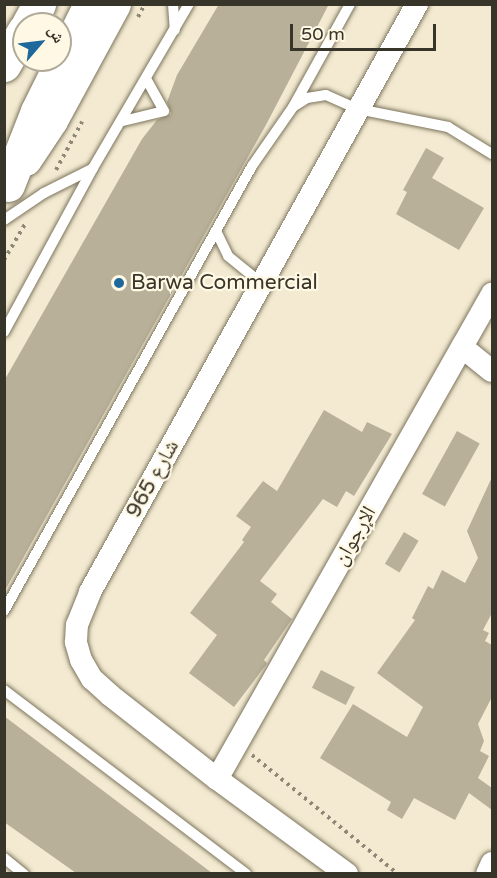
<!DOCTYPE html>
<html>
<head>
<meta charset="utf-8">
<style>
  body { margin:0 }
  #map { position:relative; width:497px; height:878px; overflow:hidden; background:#f3ead1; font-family:"Varela Round","Noto Naskh Arabic",sans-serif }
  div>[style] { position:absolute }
  .building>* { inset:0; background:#b8b098; transform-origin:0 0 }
  .path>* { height:4px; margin-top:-2px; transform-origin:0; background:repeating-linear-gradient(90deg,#8e8877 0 3px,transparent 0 7.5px) }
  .roads { filter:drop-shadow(0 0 2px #7c745d) drop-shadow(0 0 2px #7c745d) }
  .lane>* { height:10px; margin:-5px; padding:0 5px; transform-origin:5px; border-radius:5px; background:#fff }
  .street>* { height:22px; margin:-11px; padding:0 11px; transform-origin:11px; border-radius:11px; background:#fff }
  .primary>* { height:33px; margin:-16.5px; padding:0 16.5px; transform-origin:16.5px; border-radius:16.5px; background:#fff }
  .highway>* { height:33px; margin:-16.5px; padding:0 16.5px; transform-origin:16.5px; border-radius:16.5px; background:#fff }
  .dots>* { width:16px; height:16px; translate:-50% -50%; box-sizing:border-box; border:3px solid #fff8e4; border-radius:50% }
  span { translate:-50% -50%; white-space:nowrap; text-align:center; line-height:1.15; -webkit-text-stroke:4.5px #fff8e4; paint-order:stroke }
  .poi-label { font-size:21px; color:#37342a }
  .left { translate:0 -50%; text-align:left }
  .street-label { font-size:21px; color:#37342a }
  .frame { position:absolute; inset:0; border:6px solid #37342a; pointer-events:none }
  .north { position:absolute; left:12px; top:12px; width:60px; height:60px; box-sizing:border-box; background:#fff8e4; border:2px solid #afaa9a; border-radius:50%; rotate:62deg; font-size:16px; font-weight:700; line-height:24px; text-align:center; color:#37342a }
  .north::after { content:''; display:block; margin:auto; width:21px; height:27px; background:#1f689c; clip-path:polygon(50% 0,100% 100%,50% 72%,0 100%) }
  .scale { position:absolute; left:290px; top:24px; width:146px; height:27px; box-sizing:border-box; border:3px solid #37342a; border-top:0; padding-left:8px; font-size:18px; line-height:21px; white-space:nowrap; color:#37342a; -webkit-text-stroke:4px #fff8e4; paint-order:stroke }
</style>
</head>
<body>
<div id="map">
  <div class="building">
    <i style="clip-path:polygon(219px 4px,329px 4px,267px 123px,4px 592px,4px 381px,142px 139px,157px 120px,171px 114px,167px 102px,177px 75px)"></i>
    <i style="clip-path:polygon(426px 148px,444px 158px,432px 178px,484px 208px,459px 250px,396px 214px,407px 192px,403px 190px)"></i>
    <i style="clip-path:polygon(324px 410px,362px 432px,367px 422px,392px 434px,354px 496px,346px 491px,337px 507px,323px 499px,260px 581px,277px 594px,271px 602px,292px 619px,264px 660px,267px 663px,266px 665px,234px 707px,189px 673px,217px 635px,190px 613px,244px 542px,242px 540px,251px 527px,236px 516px,263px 481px,277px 491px)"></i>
    <i style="left:457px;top:431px;width:26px;height:72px;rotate:29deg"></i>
    <i style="clip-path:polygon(492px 477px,492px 613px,483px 630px,489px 633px,485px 641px,492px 645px,492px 697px,478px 724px,484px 741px,480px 751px,489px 756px,478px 778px,492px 788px,492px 810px,469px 793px,455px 820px,414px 798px,402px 819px,387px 810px,391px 802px,320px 758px,353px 704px,407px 737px,423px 707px,377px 673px,415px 620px,412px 618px,428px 586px,433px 589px,442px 570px,465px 583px,478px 558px,467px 531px)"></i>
    <i style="left:404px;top:532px;width:17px;height:37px;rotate:31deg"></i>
    <i style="left:321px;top:670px;width:38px;height:20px;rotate:27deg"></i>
    <i style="clip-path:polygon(4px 716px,212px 873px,76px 873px,4px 822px)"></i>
  </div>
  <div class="path">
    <i style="left:138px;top:17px;width:15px;rotate:-62deg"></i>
    <i style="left:56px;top:170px;width:55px;rotate:-61.6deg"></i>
    <i style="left:4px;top:260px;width:42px;rotate:-59.7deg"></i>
    <i style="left:252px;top:755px;width:188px;rotate:39.2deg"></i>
  </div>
  <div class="roads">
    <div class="lane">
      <i style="left:173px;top:4px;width:26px;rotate:86deg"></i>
      <i style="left:296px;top:105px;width:13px;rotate:-32deg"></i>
      <i style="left:307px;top:98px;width:19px;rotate:-9deg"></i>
      <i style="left:326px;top:95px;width:35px;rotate:24deg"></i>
      <i style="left:358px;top:109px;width:92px;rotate:11.3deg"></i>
      <i style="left:448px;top:127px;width:52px;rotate:31.5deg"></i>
      <i style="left:123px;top:121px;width:42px;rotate:-13.7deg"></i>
      <i style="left:164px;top:111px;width:35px;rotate:-119deg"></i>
      <i style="left:4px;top:220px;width:48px;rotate:-34deg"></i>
      <i style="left:44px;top:193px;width:54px;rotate:-26.6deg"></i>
      <i style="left:216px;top:231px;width:28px;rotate:64deg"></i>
      <i style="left:228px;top:256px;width:43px;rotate:39.3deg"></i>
      <i style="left:4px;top:332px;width:187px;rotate:-61.5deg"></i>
      <i style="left:93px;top:168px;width:190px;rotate:-59.7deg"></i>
      <i style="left:4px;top:611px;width:509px;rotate:-60.87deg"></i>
      <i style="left:252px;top:166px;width:72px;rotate:-55.2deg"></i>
      <i style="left:293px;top:107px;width:118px;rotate:-61deg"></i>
      <i style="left:4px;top:690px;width:304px;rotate:37.2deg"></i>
      <i style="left:4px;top:858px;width:26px;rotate:39deg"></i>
    </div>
    <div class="street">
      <i style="left:462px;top:347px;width:38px;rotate:39deg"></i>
      <i style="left:217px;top:779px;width:558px;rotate:-60.45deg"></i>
      <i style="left:347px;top:874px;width:161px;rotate:-143.8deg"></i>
      <i style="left:217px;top:779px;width:136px;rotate:-141.9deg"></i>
      <i style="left:110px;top:695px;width:24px;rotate:-138deg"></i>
      <i style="left:92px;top:679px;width:22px;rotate:-120deg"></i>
      <i style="left:81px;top:660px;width:19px;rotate:-106deg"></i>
      <i style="left:76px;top:642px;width:17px;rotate:-87deg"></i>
      <i style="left:77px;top:625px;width:35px;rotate:-68deg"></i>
      <i style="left:90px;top:592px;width:673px;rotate:-60.92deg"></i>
      <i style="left:487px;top:874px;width:12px;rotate:-66deg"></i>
    </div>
    <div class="primary">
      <i style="left:25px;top:159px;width:47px;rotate:-56.3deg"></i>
      <i style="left:51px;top:120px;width:132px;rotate:-61.5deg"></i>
    </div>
    <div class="highway">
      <i style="left:28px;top:24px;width:23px;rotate:-61deg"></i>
      <i style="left:4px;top:65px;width:40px;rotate:-60.3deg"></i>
      <i style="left:8px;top:185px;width:79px;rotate:-68.6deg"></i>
      <i style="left:37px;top:111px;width:119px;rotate:-63.6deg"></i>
    </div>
  </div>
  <div class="dots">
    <i style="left:119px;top:283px;background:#1f689c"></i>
  </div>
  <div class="poi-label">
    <span class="left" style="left:131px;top:283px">Barwa Commercial</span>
  </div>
  <div class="street-label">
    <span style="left:153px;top:479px;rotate:-61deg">شارع 965</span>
    <span style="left:355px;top:536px;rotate:-60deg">الإرجوان</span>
  </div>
  <div class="frame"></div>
  <div class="north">ش</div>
  <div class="scale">50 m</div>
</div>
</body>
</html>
